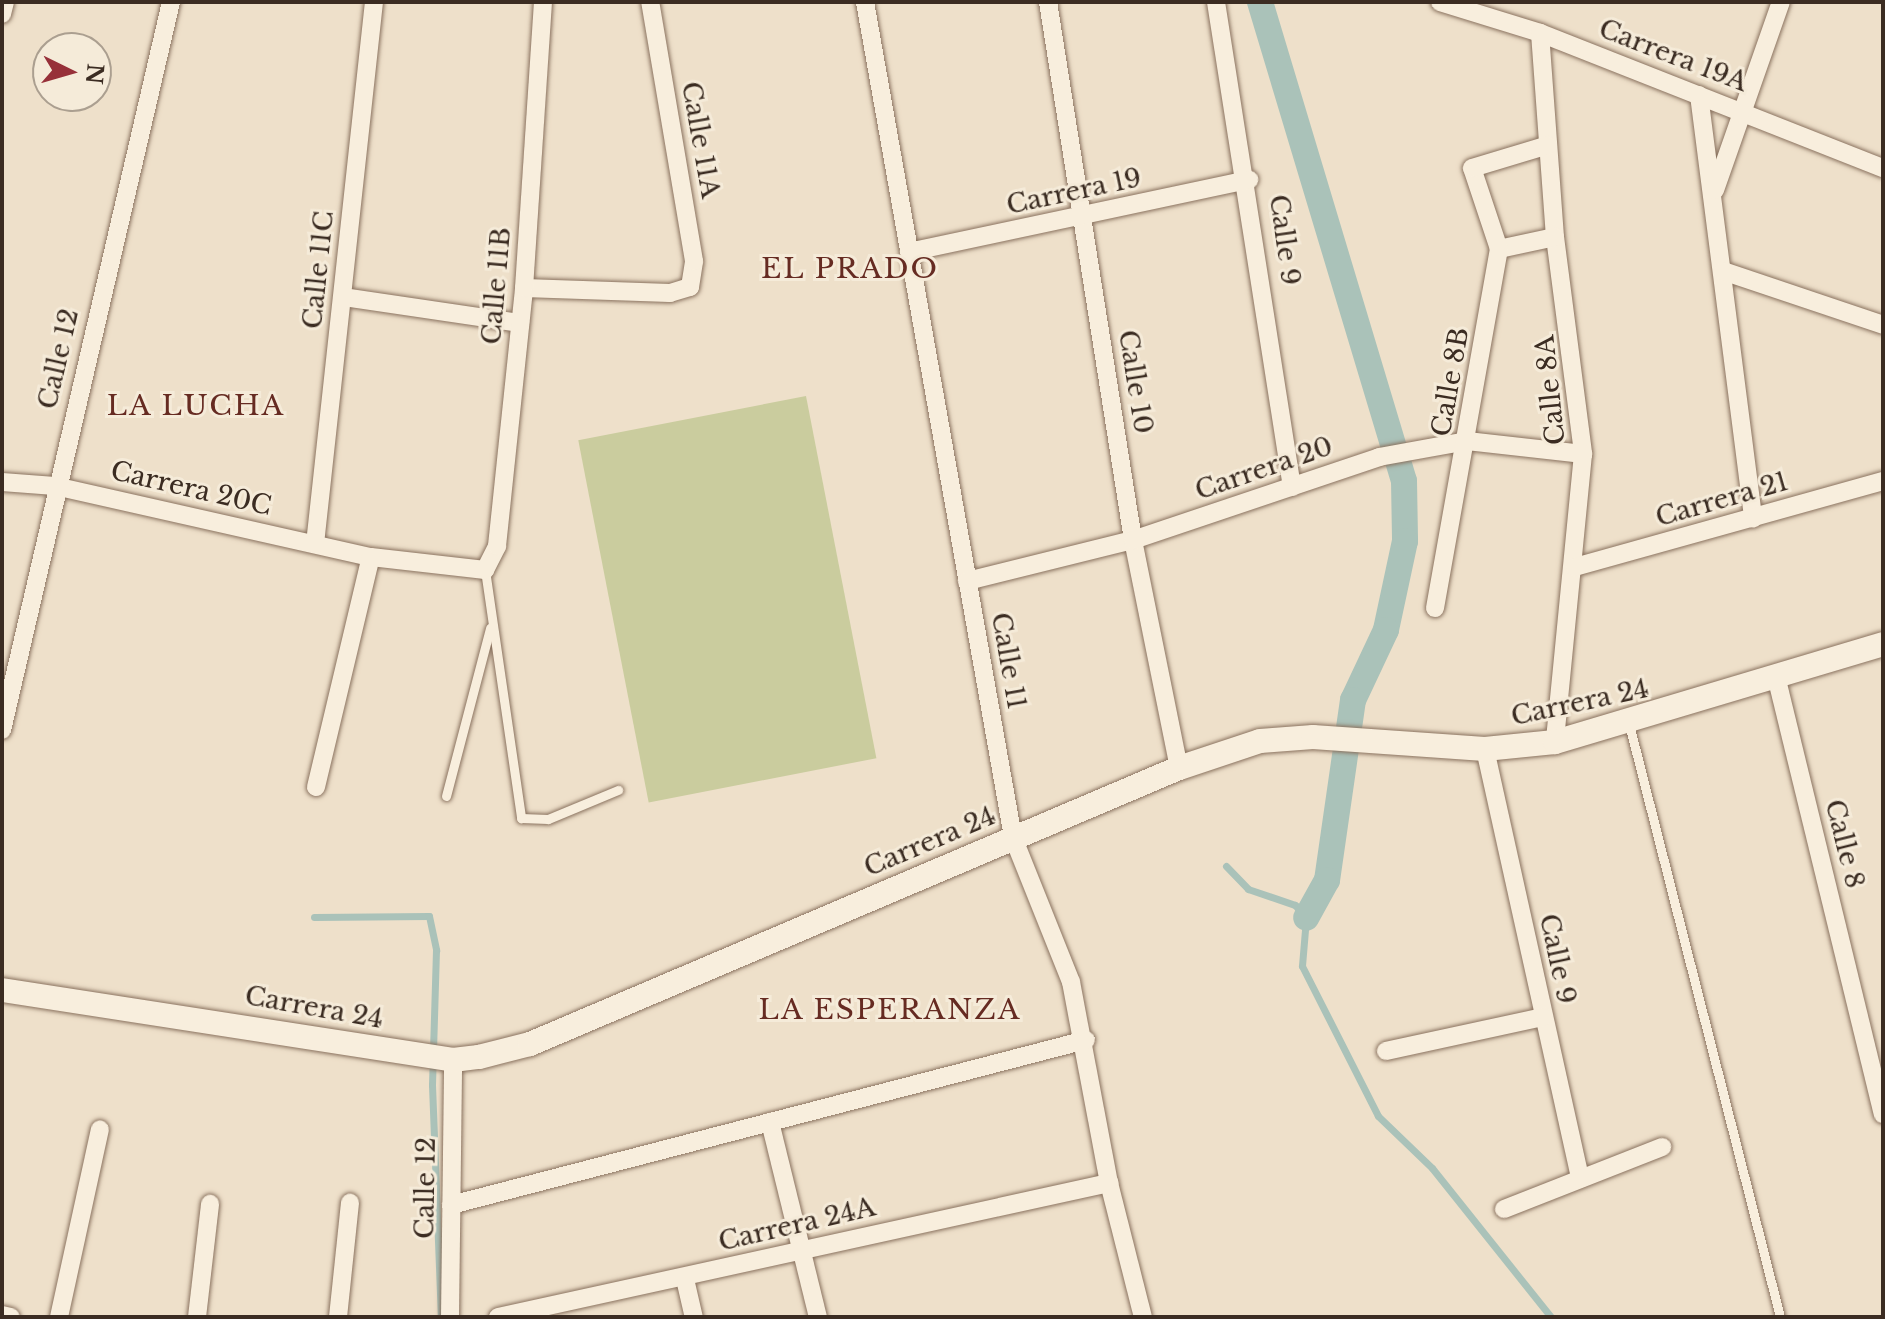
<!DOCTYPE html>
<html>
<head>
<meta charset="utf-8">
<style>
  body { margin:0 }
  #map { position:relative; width:1885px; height:1319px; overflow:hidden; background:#eee0ca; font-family:"Libre Baskerville",serif }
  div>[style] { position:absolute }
  .green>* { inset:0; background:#cacc9e; transform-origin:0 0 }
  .stream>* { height:7px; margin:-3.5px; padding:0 3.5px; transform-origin:3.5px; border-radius:3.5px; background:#aac2b9 }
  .canal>* { height:26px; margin:-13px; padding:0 13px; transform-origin:13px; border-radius:13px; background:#aac2b9 }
  .roads { filter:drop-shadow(0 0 2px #8a725f) drop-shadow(0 0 2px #8a725f) }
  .service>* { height:9px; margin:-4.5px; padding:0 4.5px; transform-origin:4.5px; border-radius:4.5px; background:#f8eedd }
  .minor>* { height:18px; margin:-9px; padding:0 9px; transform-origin:9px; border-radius:9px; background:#f8eedd }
  .tertiary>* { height:24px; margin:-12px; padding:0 12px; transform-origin:12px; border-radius:12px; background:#f8eedd }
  span { translate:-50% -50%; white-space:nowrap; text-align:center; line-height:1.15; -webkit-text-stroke:6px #f5ebd9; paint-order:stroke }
  .street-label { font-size:26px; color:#3b2c22 }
  .neighbourhood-label { font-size:28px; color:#662b22; letter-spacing:2px }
  .frame { position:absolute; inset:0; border:4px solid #3b2c22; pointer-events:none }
  .north { position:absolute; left:32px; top:32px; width:80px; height:80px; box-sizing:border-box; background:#f5ebd9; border:2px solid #ab9f90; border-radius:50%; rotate:95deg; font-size:22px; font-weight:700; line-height:32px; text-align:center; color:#3b2c22 }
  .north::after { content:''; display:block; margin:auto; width:28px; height:36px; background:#973039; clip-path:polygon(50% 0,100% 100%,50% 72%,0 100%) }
</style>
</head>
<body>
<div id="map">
  <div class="green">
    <i style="left:806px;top:396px;width:369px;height:232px;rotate:79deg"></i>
  </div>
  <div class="stream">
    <i style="left:1226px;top:866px;width:32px;rotate:46deg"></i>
    <i style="left:1248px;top:889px;width:50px;rotate:18.8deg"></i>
    <i style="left:1295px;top:905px;width:17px;rotate:50deg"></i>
    <i style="left:1306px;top:918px;width:48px;rotate:94.8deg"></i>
    <i style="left:1302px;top:966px;width:168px;rotate:63.1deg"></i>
    <i style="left:1378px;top:1116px;width:75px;rotate:43.9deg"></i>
    <i style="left:1432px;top:1168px;width:191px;rotate:51.4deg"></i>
    <i style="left:314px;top:917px;width:115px;rotate:-0.5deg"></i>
    <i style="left:429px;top:916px;width:35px;rotate:78deg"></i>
    <i style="left:436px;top:950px;width:135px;rotate:91.7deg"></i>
    <i style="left:432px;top:1085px;width:232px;rotate:87.8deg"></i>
  </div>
  <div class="canal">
    <i style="left:1260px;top:2px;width:500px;rotate:73.27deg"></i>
    <i style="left:1404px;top:481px;width:60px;rotate:89deg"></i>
    <i style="left:1405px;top:541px;width:91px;rotate:102.1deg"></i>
    <i style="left:1386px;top:630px;width:77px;rotate:115.2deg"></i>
    <i style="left:1353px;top:700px;width:182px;rotate:98.2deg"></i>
    <i style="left:1327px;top:880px;width:43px;rotate:118.9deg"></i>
  </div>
  <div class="roads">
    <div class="service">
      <i style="left:485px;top:570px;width:251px;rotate:81.7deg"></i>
      <i style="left:521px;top:818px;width:27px;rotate:2deg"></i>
      <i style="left:548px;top:819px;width:76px;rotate:-22.5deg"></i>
      <i style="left:1629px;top:724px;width:612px;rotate:75.71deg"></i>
      <i style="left:446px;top:796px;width:174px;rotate:-75.3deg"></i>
    </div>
    <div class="minor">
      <i style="left:865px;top:2px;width:848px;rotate:79.95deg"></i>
      <i style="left:1013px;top:837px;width:156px;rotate:68.2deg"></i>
      <i style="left:1071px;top:982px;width:205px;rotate:79.3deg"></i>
      <i style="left:1109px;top:1183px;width:138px;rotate:75.8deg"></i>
      <i style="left:1048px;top:2px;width:545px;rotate:81.02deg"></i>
      <i style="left:1133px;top:540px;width:233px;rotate:78.6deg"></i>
      <i style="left:1216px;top:2px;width:491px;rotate:81.1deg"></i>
      <i style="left:1440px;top:2px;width:105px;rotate:17.2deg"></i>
      <i style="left:1540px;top:33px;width:369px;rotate:21.5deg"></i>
      <i style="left:2px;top:14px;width:12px;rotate:-76deg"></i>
      <i style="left:1540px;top:33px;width:205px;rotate:85.8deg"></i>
      <i style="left:1555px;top:237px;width:219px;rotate:82.6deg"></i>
      <i style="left:1583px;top:454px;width:289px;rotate:95.6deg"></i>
      <i style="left:1699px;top:95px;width:427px;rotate:82.7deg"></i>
      <i style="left:1715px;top:190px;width:199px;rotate:-70.7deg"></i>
      <i style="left:1499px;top:249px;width:57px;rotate:-12.1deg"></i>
      <i style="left:909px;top:252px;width:348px;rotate:-12deg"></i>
      <i style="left:1723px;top:271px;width:169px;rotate:18.6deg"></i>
      <i style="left:524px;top:288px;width:146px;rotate:2deg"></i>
      <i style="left:670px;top:293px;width:21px;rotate:-17deg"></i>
      <i style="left:690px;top:287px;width:26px;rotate:-81deg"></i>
      <i style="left:694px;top:261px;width:263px;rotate:-99.6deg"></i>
      <i style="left:343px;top:297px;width:179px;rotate:8.4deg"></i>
      <i style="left:2px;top:482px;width:53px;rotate:4.3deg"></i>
      <i style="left:55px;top:486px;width:324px;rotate:12.7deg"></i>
      <i style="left:371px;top:557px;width:115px;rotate:6.5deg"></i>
      <i style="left:485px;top:570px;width:27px;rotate:-63deg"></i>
      <i style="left:497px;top:546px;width:259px;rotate:-84deg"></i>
      <i style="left:524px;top:288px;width:287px;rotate:-86.2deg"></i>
      <i style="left:315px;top:544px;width:545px;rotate:-83.79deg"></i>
      <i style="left:1575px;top:567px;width:320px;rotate:-15.6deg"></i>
      <i style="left:967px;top:581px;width:171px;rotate:-13.9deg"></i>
      <i style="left:1133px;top:540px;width:260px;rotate:-18.6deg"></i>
      <i style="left:1379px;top:457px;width:89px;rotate:-10.3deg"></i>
      <i style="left:1467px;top:441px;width:117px;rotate:6.4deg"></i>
      <i style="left:1435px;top:608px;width:365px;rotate:-79.9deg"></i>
      <i style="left:1499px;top:249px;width:85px;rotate:-108.4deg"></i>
      <i style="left:1472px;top:168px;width:79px;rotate:-16.8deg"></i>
      <i style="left:1777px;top:680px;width:447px;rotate:76.3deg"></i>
      <i style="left:2px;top:730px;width:747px;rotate:-76.93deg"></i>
      <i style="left:1485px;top:749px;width:440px;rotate:77.5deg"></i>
      <i style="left:316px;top:787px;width:236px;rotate:-76.6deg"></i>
      <i style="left:1386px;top:1051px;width:161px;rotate:-12.2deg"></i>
      <i style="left:770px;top:1122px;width:201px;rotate:76.2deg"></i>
      <i style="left:451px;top:1205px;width:656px;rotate:-14.57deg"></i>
      <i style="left:1504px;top:1209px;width:170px;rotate:-21.4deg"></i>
      <i style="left:685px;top:1279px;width:39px;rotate:77deg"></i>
      <i style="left:2px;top:1315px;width:9px;rotate:13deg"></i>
      <i style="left:59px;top:1317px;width:192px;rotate:-77.7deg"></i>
      <i style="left:197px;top:1317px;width:114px;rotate:-83.4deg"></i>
      <i style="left:338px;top:1317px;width:115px;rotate:-84deg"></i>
      <i style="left:450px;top:1317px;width:257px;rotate:-89.3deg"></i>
      <i style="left:498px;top:1317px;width:626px;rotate:-12.37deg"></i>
    </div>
    <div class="tertiary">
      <i style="left:2px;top:990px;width:456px;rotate:8.8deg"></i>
      <i style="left:453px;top:1060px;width:26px;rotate:-7deg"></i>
      <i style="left:479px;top:1057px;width:53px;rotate:-14.3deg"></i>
      <i style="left:530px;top:1044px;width:705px;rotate:-23.04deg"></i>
      <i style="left:1179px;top:768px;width:85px;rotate:-18.4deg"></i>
      <i style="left:1260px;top:741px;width:53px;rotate:-4.3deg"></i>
      <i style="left:1313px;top:737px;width:172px;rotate:4deg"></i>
      <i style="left:1485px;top:749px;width:70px;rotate:-5.7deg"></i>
      <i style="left:1555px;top:742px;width:342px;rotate:-16.6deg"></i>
    </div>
  </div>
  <div class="street-label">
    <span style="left:1673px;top:56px;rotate:21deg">Carrera 19A</span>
    <span style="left:700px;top:140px;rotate:80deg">Calle 11A</span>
    <span style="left:1074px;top:192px;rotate:-12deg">Carrera 19</span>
    <span style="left:1284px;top:240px;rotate:82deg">Calle 9</span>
    <span style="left:319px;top:270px;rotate:-84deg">Calle 11C</span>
    <span style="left:497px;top:286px;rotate:-85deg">Calle 11B</span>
    <span style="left:59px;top:359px;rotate:-77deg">Calle 12</span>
    <span style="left:1135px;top:382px;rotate:81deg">Calle 10</span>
    <span style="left:1451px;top:382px;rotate:-80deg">Calle 8B</span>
    <span style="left:1551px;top:390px;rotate:-96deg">Calle 8A</span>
    <span style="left:1264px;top:469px;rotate:-19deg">Carrera 20</span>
    <span style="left:191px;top:489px;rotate:13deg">Carrera 20C</span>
    <span style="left:1722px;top:500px;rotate:-16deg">Carrera 21</span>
    <span style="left:1008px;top:661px;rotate:80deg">Calle 11</span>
    <span style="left:1580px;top:703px;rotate:-12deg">Carrera 24</span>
    <span style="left:930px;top:842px;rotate:-23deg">Carrera 24</span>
    <span style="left:1844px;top:844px;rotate:76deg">Calle 8</span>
    <span style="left:1557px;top:959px;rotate:78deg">Calle 9</span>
    <span style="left:314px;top:1008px;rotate:10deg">Carrera 24</span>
    <span style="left:426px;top:1188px;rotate:-89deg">Calle 12</span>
    <span style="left:797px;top:1225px;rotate:-13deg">Carrera 24A</span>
  </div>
  <div class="neighbourhood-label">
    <span style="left:850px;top:269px">EL PRADO</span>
    <span style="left:196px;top:406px">LA LUCHA</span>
    <span style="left:890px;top:1010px">LA ESPERANZA</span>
  </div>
  <div class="frame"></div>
  <div class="north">N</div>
</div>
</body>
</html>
